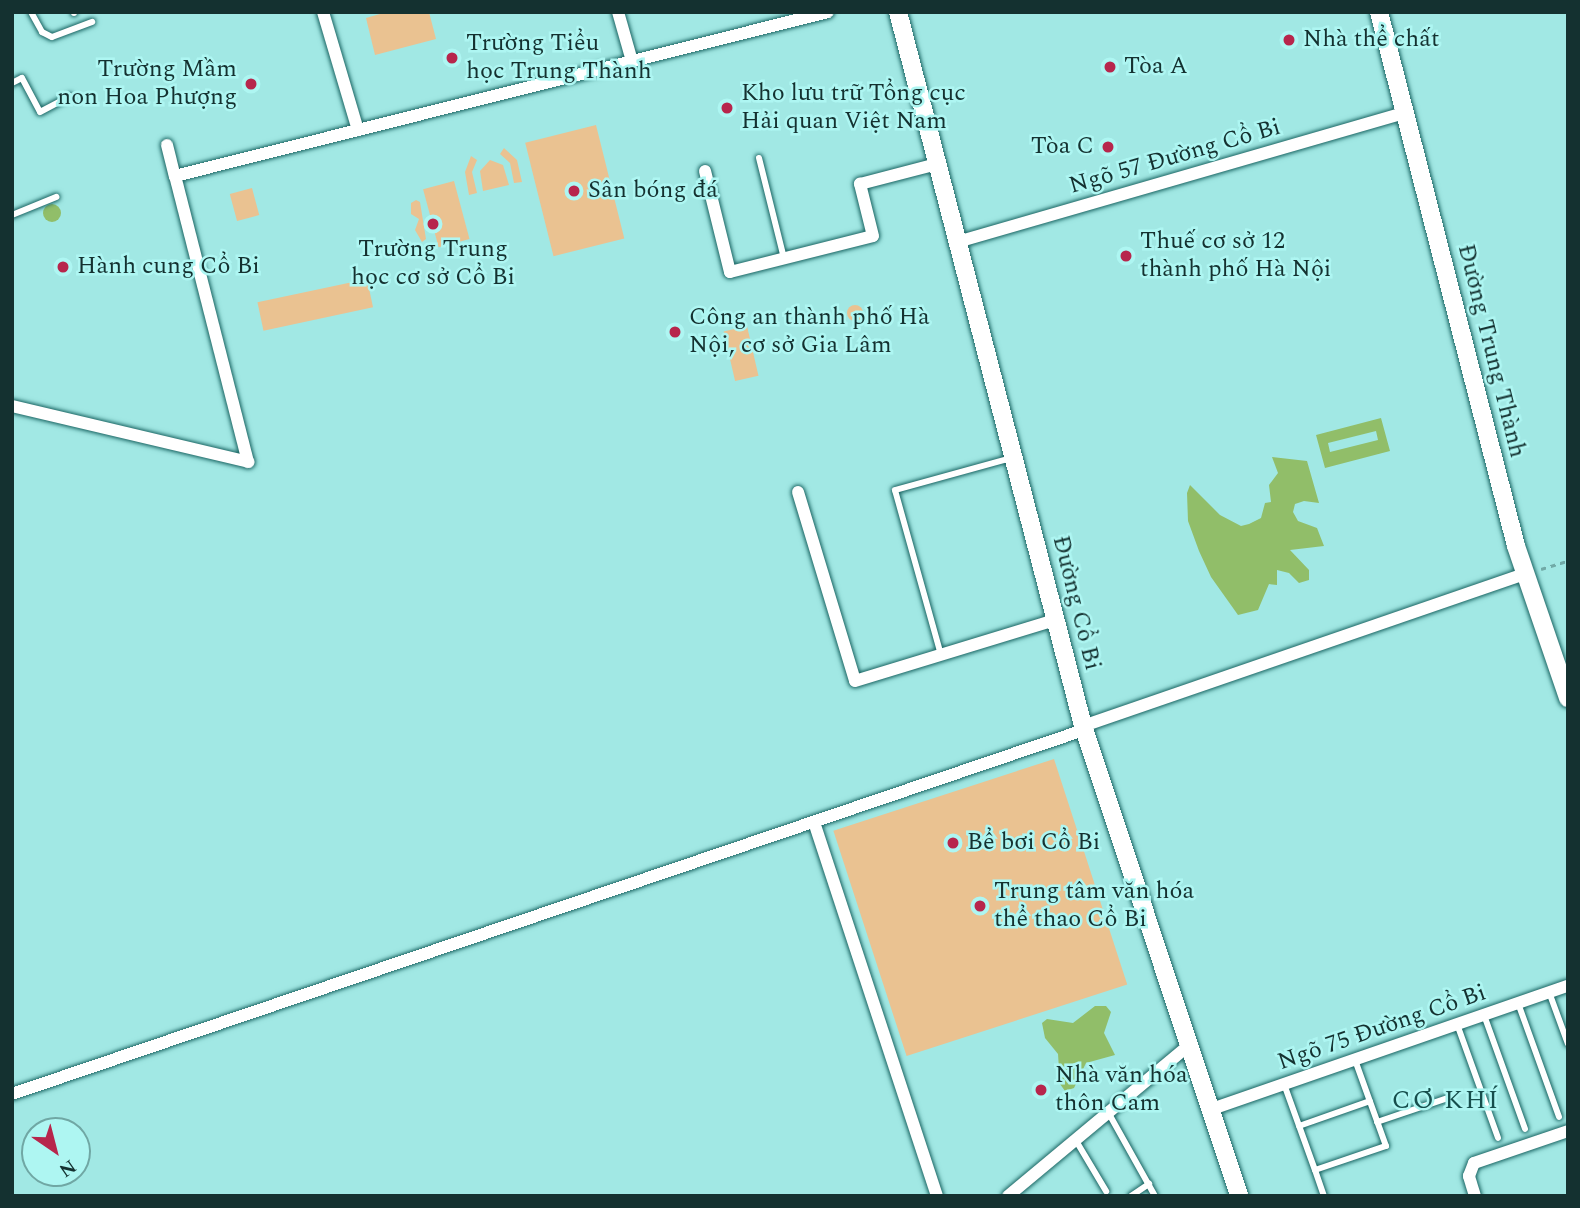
<!DOCTYPE html>
<html>
<head>
<meta charset="utf-8">
<style>
  body { margin:0 }
  #map { position:relative; width:1580px; height:1208px; overflow:hidden; background:#a1e8e4; font-family:Spectral,serif }
  div>[style] { position:absolute }
  .green>* { inset:0; background:#eac291; transform-origin:0 0 }
  .round { border-radius:50% }
  .water>* { inset:0; background:#91be69 }
  .path>* { height:2.5px; margin-top:-1.25px; transform-origin:0; background:repeating-linear-gradient(90deg,#71aaa7 0 5px,transparent 0 10px) }
  .roads { filter:drop-shadow(0 0 2px #1a6563) drop-shadow(0 0 2px #1a6563) }
  .lane>* { height:6px; margin:-3px; padding:0 3px; transform-origin:3px; border-radius:3px; background:#fff }
  .street>* { height:12px; margin:-6px; padding:0 6px; transform-origin:6px; border-radius:6px; background:#fff }
  .secondary>* { height:18px; margin:-9px; padding:0 9px; transform-origin:9px; border-radius:9px; background:#fff }
  .dots>* { width:19px; height:19px; translate:-50% -50%; box-sizing:border-box; border:4px solid #aef6f2; border-radius:50% }
  span { translate:-50% -50%; white-space:nowrap; text-align:center; line-height:1.15; -webkit-text-stroke:5px #aef6f2; paint-order:stroke }
  .poi-label { font-size:24px; color:#143130 }
  .left { translate:0 -50%; text-align:left }
  .right { translate:-100% -50%; text-align:right }
  .street-label { font-size:24px; color:#143130 }
  .neighbourhood-label { font-size:26px; color:#164e4c; letter-spacing:2px }
  .frame { position:absolute; inset:0; border:14px solid #143130; pointer-events:none }
  .north { position:absolute; left:21px; top:1117px; width:70px; height:70px; box-sizing:border-box; background:#aef6f2; border:2px solid #70a7a4; border-radius:50%; rotate:145deg; font-size:19px; font-weight:700; line-height:28px; text-align:center; color:#143130 }
  .north::after { content:''; display:block; margin:auto; width:24px; height:32px; background:#b7264c; clip-path:polygon(50% 0,100% 100%,50% 72%,0 100%) }
</style>
</head>
<body>
<div id="map">
  <div class="green">
    <i style="clip-path:polygon(387px 12px,429px 12px,436px 39px,375px 55px,366px 18px)"></i>
    <i style="left:596px;top:125px;width:117px;height:73px;rotate:76deg"></i>
    <i style="clip-path:polygon(504px 148px,517px 160px,522px 182px,514px 183px,510px 163px,500px 154px)"></i>
    <i style="clip-path:polygon(471px 156px,477px 160px,472px 172px,477px 193px,469px 195px,465px 172px)"></i>
    <i style="clip-path:polygon(490px 160px,503px 165px,509px 185px,483px 191px,480px 171px)"></i>
    <i style="left:454px;top:181px;width:60px;height:32px;rotate:75deg"></i>
    <i style="left:252px;top:188px;width:28px;height:23px;rotate:75deg"></i>
    <i style="clip-path:polygon(416px 200px,420px 202px,426px 239px,422px 242px,415px 230px,419px 219px,411px 214px,411px 203px)"></i>
    <i style="left:367px;top:279px;width:29px;height:112px;rotate:78deg"></i>
    <i class="round" style="left:847px;top:305px;width:16px;height:16px"></i>
    <i style="left:747px;top:326px;width:51px;height:24px;rotate:77deg"></i>
    <i style="left:1054px;top:759px;width:237px;height:232px;rotate:72deg"></i>
  </div>
  <div class="water">
    <i class="round" style="left:43px;top:204px;width:18px;height:18px"></i>
    <i style="clip-path:polygon(evenodd,1381px 418px,1390px 451px,1325px 468px,1316px 435px,1381px 418px,1376px 431px,1378px 440px,1330px 452px,1328px 443px,1376px 431px)"></i>
    <i style="clip-path:polygon(1272px 457px,1307px 461px,1319px 503px,1304px 501px,1295px 504px,1293px 512px,1298px 521px,1317px 528px,1324px 546px,1290px 550px,1309px 570px,1309px 580px,1299px 583px,1289px 573px,1277px 570px,1277px 585px,1269px 584px,1258px 610px,1238px 615px,1211px 577px,1199px 551px,1188px 521px,1187px 493px,1190px 485px,1220px 515px,1241px 526px,1249px 524px,1261px 518px,1265px 503px,1271px 502px,1269px 485px,1278px 473px)"></i>
    <i style="clip-path:polygon(1095px 1006px,1106px 1006px,1111px 1012px,1104px 1033px,1115px 1055px,1086px 1063px,1074px 1088px,1065px 1091px,1060px 1084px,1058px 1054px,1045px 1038px,1042px 1023px,1047px 1019px,1073px 1023px)"></i>
  </div>
  <div class="path">
    <i style="left:1541px;top:569px;width:28px;rotate:-17deg"></i>
  </div>
  <div class="roads">
    <div class="lane">
      <i style="left:31px;top:12px;width:23px;rotate:61deg"></i>
      <i style="left:42px;top:32px;width:11px;rotate:27deg"></i>
      <i style="left:52px;top:37px;width:43px;rotate:-20.6deg"></i>
      <i style="left:74px;top:12px;width:1px;rotate:90deg"></i>
      <i style="left:12px;top:83px;width:11px;rotate:-27deg"></i>
      <i style="left:22px;top:78px;width:38px;rotate:62deg"></i>
      <i style="left:40px;top:112px;width:34px;rotate:-28deg"></i>
      <i style="left:759px;top:158px;width:103px;rotate:76deg"></i>
      <i style="left:12px;top:215px;width:48px;rotate:-22.2deg"></i>
      <i style="left:941px;top:655px;width:171px;rotate:-105.6deg"></i>
      <i style="left:895px;top:490px;width:120px;rotate:-15.4deg"></i>
      <i style="left:1549px;top:992px;width:55px;rotate:69.9deg"></i>
      <i style="left:1518px;top:1003px;width:121px;rotate:70.2deg"></i>
      <i style="left:1484px;top:1015px;width:121px;rotate:70.2deg"></i>
      <i style="left:1457px;top:1024px;width:121px;rotate:70.2deg"></i>
      <i style="left:1284px;top:1084px;width:91px;rotate:70.2deg"></i>
      <i style="left:1315px;top:1170px;width:75px;rotate:-18.7deg"></i>
      <i style="left:1386px;top:1146px;width:91px;rotate:-109.8deg"></i>
      <i style="left:1108px;top:1112px;width:96px;rotate:60.8deg"></i>
      <i style="left:1377px;top:1122px;width:72px;rotate:-18.7deg"></i>
      <i style="left:1299px;top:1126px;width:75px;rotate:-19.4deg"></i>
      <i style="left:1075px;top:1139px;width:61px;rotate:59.2deg"></i>
      <i style="left:1315px;top:1170px;width:28px;rotate:71deg"></i>
      <i style="left:1131px;top:1196px;width:22px;rotate:-34deg"></i>
    </div>
    <div class="street">
      <i style="left:323px;top:12px;width:123px;rotate:73.5deg"></i>
      <i style="left:618px;top:12px;width:51px;rotate:74.1deg"></i>
      <i style="left:167px;top:145px;width:32px;rotate:76deg"></i>
      <i style="left:705px;top:171px;width:104px;rotate:76.1deg"></i>
      <i style="left:730px;top:272px;width:147px;rotate:-14.1deg"></i>
      <i style="left:873px;top:236px;width:54px;rotate:-104deg"></i>
      <i style="left:860px;top:184px;width:80px;rotate:-14.6deg"></i>
      <i style="left:957px;top:242px;width:465px;rotate:-16.1deg"></i>
      <i style="left:12px;top:406px;width:243px;rotate:13.3deg"></i>
      <i style="left:248px;top:462px;width:295px;rotate:-104.3deg"></i>
      <i style="left:175px;top:176px;width:673px;rotate:-14.1deg"></i>
      <i style="left:798px;top:492px;width:197px;rotate:73.2deg"></i>
      <i style="left:855px;top:681px;width:209px;rotate:-17deg"></i>
      <i style="left:1083px;top:726px;width:467px;rotate:-19deg"></i>
      <i style="left:814px;top:822px;width:394px;rotate:71.8deg"></i>
      <i style="left:12px;top:1094px;width:1132px;rotate:-18.76deg"></i>
      <i style="left:1209px;top:1110px;width:380px;rotate:-19.1deg"></i>
      <i style="left:1008px;top:1196px;width:234px;rotate:-39.8deg"></i>
      <i style="left:1475px;top:1196px;width:21px;rotate:-107deg"></i>
      <i style="left:1469px;top:1176px;width:14px;rotate:-69deg"></i>
      <i style="left:1474px;top:1163px;width:99px;rotate:-18.8deg"></i>
    </div>
    <div class="secondary">
      <i style="left:898px;top:12px;width:738px;rotate:75.47deg"></i>
      <i style="left:1083px;top:726px;width:495px;rotate:71.6deg"></i>
      <i style="left:1379px;top:12px;width:551px;rotate:75.61deg"></i>
      <i style="left:1516px;top:546px;width:161px;rotate:71.1deg"></i>
    </div>
  </div>
  <div class="dots">
    <i style="left:1289px;top:40px;background:#b7264c"></i>
    <i style="left:452px;top:58px;background:#b7264c"></i>
    <i style="left:1110px;top:67px;background:#b7264c"></i>
    <i style="left:251px;top:84px;background:#b7264c"></i>
    <i style="left:727px;top:108px;background:#b7264c"></i>
    <i style="left:1108px;top:147px;background:#b7264c"></i>
    <i style="left:574px;top:191px;background:#b7264c"></i>
    <i style="left:433px;top:224px;background:#b7264c"></i>
    <i style="left:1126px;top:256px;background:#b7264c"></i>
    <i style="left:63px;top:267px;background:#b7264c"></i>
    <i style="left:675px;top:332px;background:#b7264c"></i>
    <i style="left:953px;top:843px;background:#b7264c"></i>
    <i style="left:980px;top:906px;background:#b7264c"></i>
    <i style="left:1041px;top:1090px;background:#b7264c"></i>
  </div>
  <div class="poi-label">
    <span class="left" style="left:1303px;top:40px">Nhà thể chất</span>
    <span class="left" style="left:466px;top:58px">Trường Tiểu<br>học Trung Thành</span>
    <span class="left" style="left:1124px;top:67px">Tòa A</span>
    <span class="right" style="left:237px;top:84px">Trường Mầm<br>non Hoa Phượng</span>
    <span class="left" style="left:741px;top:108px">Kho lưu trữ Tổng cục<br>Hải quan Việt Nam</span>
    <span class="right" style="left:1094px;top:147px">Tòa C</span>
    <span class="left" style="left:588px;top:191px">Sân bóng đá</span>
    <span class="left" style="left:1140px;top:256px">Thuế cơ sở 12<br>thành phố Hà Nội</span>
    <span style="left:433px;top:264px">Trường Trung<br>học cơ sở Cổ Bi</span>
    <span class="left" style="left:77px;top:267px">Hành cung Cổ Bi</span>
    <span class="left" style="left:689px;top:332px">Công an thành phố Hà<br>Nội, cơ sở Gia Lâm</span>
    <span class="left" style="left:967px;top:843px">Bể bơi Cổ Bi</span>
    <span class="left" style="left:994px;top:906px">Trung tâm văn hóa<br>thể thao Cổ Bi</span>
    <span class="left" style="left:1055px;top:1090px">Nhà văn hóa<br>thôn Cam</span>
  </div>
  <div class="street-label">
    <span style="left:1175px;top:157px;rotate:-16deg">Ngõ 57 Đường Cổ Bi</span>
    <span style="left:1491px;top:351px;rotate:76deg">Đường Trung Thành</span>
    <span style="left:1076px;top:603px;rotate:76deg">Đường Cổ Bi</span>
    <span style="left:1382px;top:1028px;rotate:-19deg">Ngõ 75 Đường Cổ Bi</span>
  </div>
  <div class="neighbourhood-label">
    <span style="left:1446px;top:1101px">CƠ KHÍ</span>
  </div>
  <div class="frame"></div>
  <div class="north">N</div>
</div>
</body>
</html>
